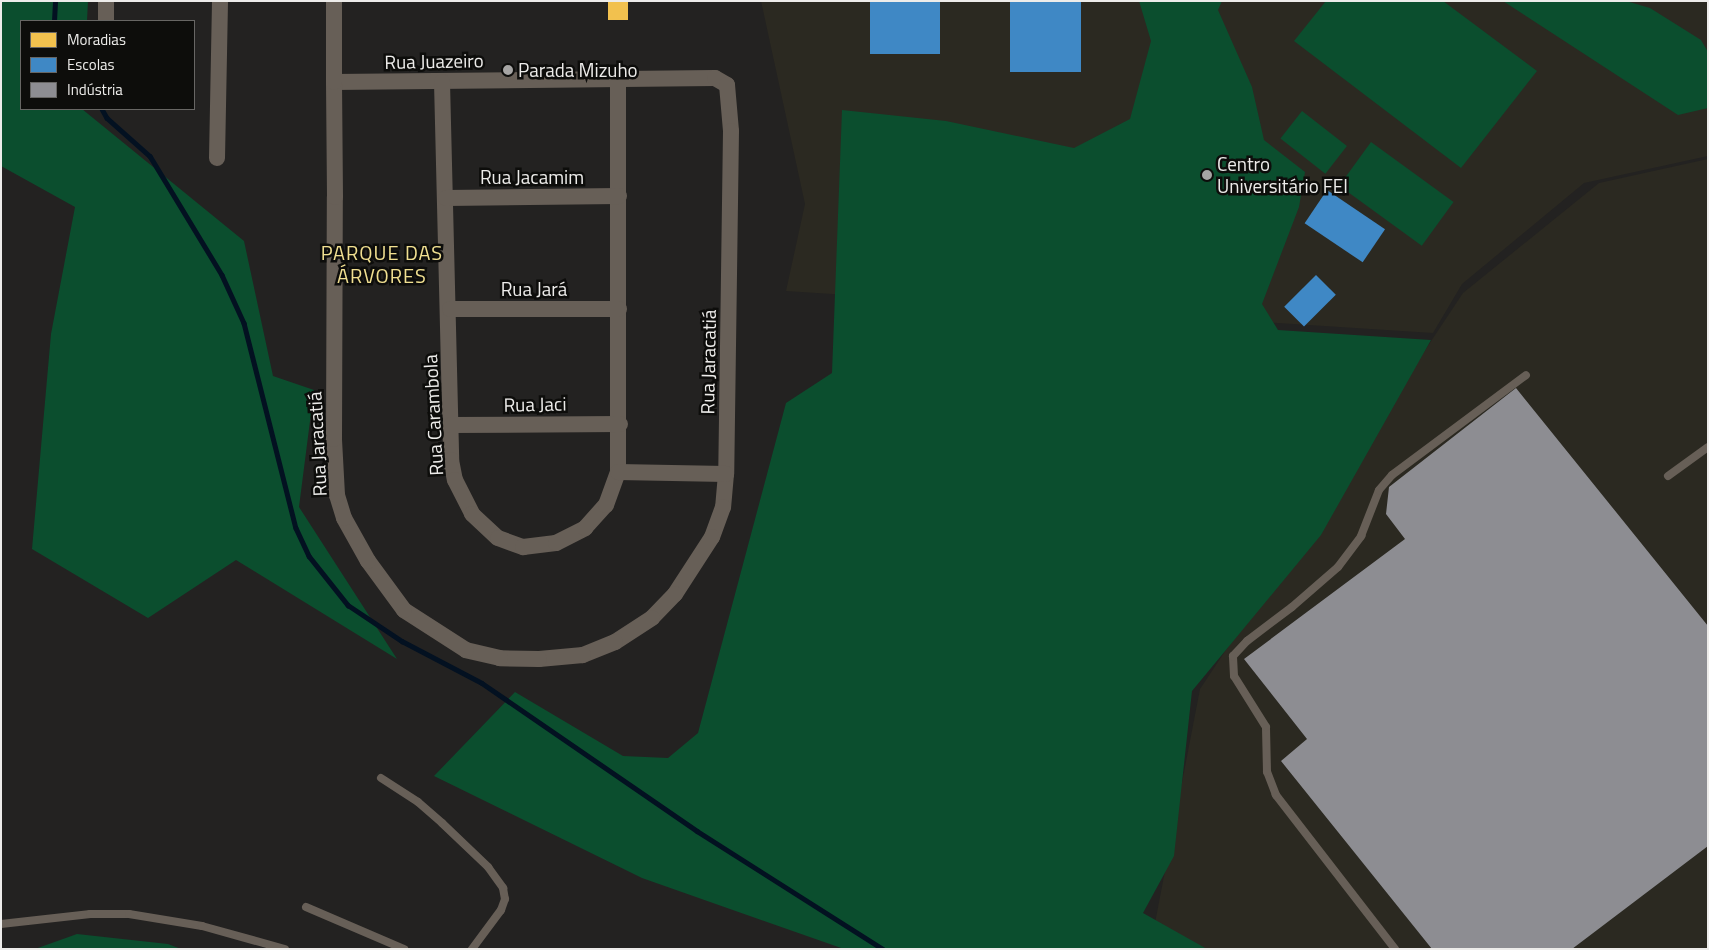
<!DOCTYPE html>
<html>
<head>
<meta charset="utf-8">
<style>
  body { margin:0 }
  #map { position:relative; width:1709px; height:950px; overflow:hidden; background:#232221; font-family:"Titillium Web",sans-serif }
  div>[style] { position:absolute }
  .built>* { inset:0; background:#2b2921 }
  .green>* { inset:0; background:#0b4e2e; transform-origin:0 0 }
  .homes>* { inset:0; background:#f2c14e; transform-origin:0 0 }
  .schools>* { inset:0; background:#3f88c5; transform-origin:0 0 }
  .industry>* { inset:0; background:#8d8d92 }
  .stream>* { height:4.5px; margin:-2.25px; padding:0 2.25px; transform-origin:2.25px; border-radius:2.25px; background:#031121 }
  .service>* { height:8px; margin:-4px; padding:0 4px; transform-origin:4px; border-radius:4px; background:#675f57 }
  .minor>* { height:16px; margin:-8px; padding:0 8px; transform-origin:8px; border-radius:8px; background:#675f57 }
  .dots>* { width:14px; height:14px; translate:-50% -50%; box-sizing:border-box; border:2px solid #0d0d0b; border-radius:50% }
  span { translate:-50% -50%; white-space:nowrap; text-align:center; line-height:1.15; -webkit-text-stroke:5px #0d0d0b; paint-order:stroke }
  .street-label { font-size:19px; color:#edecea }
  .poi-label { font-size:19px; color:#edecea }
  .left { translate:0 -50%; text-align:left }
  .neighbourhood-label { font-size:20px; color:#f1e091; letter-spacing:1px }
  .frame { position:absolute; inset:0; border:2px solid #edecea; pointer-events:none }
  .legend { position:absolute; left:20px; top:20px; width:175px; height:90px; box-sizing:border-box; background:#0d0d0b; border:1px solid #676664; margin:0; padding:6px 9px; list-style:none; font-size:15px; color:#edecea }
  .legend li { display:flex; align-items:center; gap:10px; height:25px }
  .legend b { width:25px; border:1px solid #676664 }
</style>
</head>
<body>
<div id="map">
  <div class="built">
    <i style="clip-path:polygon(761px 1px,1708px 1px,1708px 156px,1584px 183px,1462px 284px,1433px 333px,786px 291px,805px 204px)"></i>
    <i style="clip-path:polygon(1708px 159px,1708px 949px,1150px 949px,1200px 689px,1463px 293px,1599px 183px)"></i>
  </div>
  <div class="green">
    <i style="clip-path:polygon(1px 1px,88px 1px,87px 21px,21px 21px,21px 109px,82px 109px,244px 241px,273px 376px,314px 390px,299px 507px,397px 659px,236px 560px,148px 618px,32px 549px,51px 334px,75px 207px,1px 166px)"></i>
    <i style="clip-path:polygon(1139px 1px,1222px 1px,1218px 10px,1252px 87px,1264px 140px,1305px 172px,1299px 207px,1262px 304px,1278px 330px,1431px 340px,1321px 535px,1192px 691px,1174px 856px,1143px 913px,1207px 949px,844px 949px,642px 878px,434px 776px,515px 692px,623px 756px,668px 758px,698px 733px,786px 403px,832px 373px,842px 110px,946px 121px,1074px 148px,1130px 119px,1151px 41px)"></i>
    <i style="clip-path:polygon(1326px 1px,1443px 1px,1537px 71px,1461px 168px,1294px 41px)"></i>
    <i style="clip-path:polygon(1503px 1px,1626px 1px,1650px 8px,1701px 40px,1708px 52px,1708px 108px,1678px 115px)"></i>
    <i style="left:1302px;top:111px;width:57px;height:35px;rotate:38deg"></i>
    <i style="left:1371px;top:142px;width:102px;height:54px;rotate:36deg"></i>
    <i style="clip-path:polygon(77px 934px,168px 944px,181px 949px,35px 949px)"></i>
  </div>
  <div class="homes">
    <i style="left:608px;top:1px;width:20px;height:19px"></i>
  </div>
  <div class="schools">
    <i style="left:870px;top:1px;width:70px;height:53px"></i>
    <i style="left:1010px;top:1px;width:71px;height:71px"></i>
    <i style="left:1327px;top:190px;width:70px;height:40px;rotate:34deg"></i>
    <i style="left:1316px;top:275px;width:28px;height:45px;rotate:45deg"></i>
  </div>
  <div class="industry">
    <i style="clip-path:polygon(1516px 388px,1708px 626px,1708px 846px,1572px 949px,1432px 949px,1281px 761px,1307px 739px,1244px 659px,1405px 539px,1386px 514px,1389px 487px)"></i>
  </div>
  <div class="stream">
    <i style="left:54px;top:21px;width:20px;rotate:-87deg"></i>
    <i style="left:102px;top:109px;width:10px;rotate:61deg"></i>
    <i style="left:107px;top:118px;width:57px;rotate:41.5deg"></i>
    <i style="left:150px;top:156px;width:139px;rotate:58.8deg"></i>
    <i style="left:222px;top:275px;width:53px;rotate:65.4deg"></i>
    <i style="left:244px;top:323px;width:211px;rotate:75.8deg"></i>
    <i style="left:296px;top:528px;width:31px;rotate:65deg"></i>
    <i style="left:309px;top:556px;width:63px;rotate:51.5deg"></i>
    <i style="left:348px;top:605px;width:65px;rotate:33.7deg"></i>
    <i style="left:402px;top:641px;width:90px;rotate:27.7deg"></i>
    <i style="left:482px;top:683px;width:261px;rotate:34.5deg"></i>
    <i style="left:697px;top:831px;width:220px;rotate:32.4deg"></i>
  </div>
  <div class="service">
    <i style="left:1668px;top:476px;width:49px;rotate:-35.9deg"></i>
    <i style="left:381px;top:778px;width:44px;rotate:33deg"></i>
    <i style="left:418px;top:802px;width:32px;rotate:41deg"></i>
    <i style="left:442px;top:823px;width:64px;rotate:43.7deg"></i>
    <i style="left:488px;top:867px;width:26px;rotate:54deg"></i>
    <i style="left:503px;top:888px;width:11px;rotate:80deg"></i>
    <i style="left:505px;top:899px;width:12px;rotate:110deg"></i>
    <i style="left:501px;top:910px;width:49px;rotate:126.6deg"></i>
    <i style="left:306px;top:907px;width:107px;rotate:23.2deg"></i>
    <i style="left:1px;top:924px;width:90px;rotate:-6.4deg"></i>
    <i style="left:90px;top:914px;width:39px"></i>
    <i style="left:129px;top:914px;width:74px;rotate:9.3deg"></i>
    <i style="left:202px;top:926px;width:86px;rotate:15.5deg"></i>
    <i style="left:1395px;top:949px;width:195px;rotate:-127.7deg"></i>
    <i style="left:1276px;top:795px;width:25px;rotate:-111deg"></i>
    <i style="left:1267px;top:772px;width:45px;rotate:-91.3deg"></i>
    <i style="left:1266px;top:727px;width:60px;rotate:-122.1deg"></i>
    <i style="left:1234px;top:676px;width:20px;rotate:-93deg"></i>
    <i style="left:1233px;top:656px;width:21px;rotate:-47deg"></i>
    <i style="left:1247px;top:641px;width:56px;rotate:-37.1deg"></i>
    <i style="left:1292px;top:607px;width:61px;rotate:-41deg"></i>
    <i style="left:1338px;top:567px;width:39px;rotate:-53deg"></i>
    <i style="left:1361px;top:536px;width:49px;rotate:-68.6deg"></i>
    <i style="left:1379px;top:490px;width:20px;rotate:-49deg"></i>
    <i style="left:1392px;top:475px;width:167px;rotate:-36.7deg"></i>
  </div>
  <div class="minor">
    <i style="left:106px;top:1px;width:20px;rotate:90deg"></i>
    <i style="left:334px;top:82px;width:381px;rotate:-0.6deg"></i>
    <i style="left:715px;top:78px;width:14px;rotate:30deg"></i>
    <i style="left:727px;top:85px;width:46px;rotate:85deg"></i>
    <i style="left:731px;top:131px;width:343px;rotate:90.8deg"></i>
    <i style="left:726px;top:474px;width:33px;rotate:95deg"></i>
    <i style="left:723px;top:507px;width:32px;rotate:110deg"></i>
    <i style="left:712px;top:537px;width:68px;rotate:123deg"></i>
    <i style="left:675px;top:594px;width:33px;rotate:134deg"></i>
    <i style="left:652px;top:618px;width:44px;rotate:147deg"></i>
    <i style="left:615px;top:642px;width:35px;rotate:158deg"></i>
    <i style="left:583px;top:655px;width:44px;rotate:174.8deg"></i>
    <i style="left:539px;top:659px;width:39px;rotate:-179deg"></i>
    <i style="left:500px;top:658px;width:35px;rotate:-167deg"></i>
    <i style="left:466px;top:650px;width:74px;rotate:-147.2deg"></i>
    <i style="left:404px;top:610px;width:61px;rotate:-126.3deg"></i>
    <i style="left:368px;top:561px;width:49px;rotate:-119.2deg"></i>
    <i style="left:344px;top:518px;width:24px;rotate:-107deg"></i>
    <i style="left:337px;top:495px;width:56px;rotate:-93.1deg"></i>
    <i style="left:334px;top:439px;width:242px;rotate:-89.8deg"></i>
    <i style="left:335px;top:197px;width:115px;rotate:-90.5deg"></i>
    <i style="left:334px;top:82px;width:81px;rotate:-90deg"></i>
    <i style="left:442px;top:82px;width:378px;rotate:88.6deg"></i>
    <i style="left:451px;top:460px;width:20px;rotate:79deg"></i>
    <i style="left:455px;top:480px;width:38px;rotate:63deg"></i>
    <i style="left:472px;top:514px;width:35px;rotate:43deg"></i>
    <i style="left:498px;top:538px;width:27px;rotate:20deg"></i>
    <i style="left:523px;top:547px;width:33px;rotate:-7deg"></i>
    <i style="left:556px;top:543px;width:33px;rotate:-27deg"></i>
    <i style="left:585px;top:528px;width:31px;rotate:-48deg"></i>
    <i style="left:606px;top:505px;width:35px;rotate:-70deg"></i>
    <i style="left:618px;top:472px;width:393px;rotate:-90deg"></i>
    <i style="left:217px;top:158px;width:157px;rotate:-88.9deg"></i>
    <i style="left:446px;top:198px;width:173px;rotate:-0.7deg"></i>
    <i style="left:450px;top:309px;width:169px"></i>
    <i style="left:451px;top:425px;width:169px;rotate:-0.3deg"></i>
    <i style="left:618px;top:472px;width:108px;rotate:1.1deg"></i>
  </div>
  <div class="dots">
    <i style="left:508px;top:70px;background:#a6a5a4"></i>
    <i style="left:1207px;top:175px;background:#a6a5a4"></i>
  </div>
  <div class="street-label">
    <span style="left:434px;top:61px;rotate:-1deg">Rua Juazeiro</span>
    <span style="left:532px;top:177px">Rua Jacamim</span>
    <span style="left:534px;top:289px">Rua Jará</span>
    <span style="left:708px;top:362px;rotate:-89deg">Rua Jaracatiá</span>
    <span style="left:535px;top:404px;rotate:-1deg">Rua Jaci</span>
    <span style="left:433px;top:415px;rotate:-93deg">Rua Carambola</span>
    <span style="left:317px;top:444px;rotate:-93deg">Rua Jaracatiá</span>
  </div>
  <div class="poi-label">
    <span class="left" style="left:518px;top:70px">Parada Mizuho</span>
    <span class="left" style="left:1217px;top:175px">Centro<br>Universitário FEI</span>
  </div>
  <div class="neighbourhood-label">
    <span style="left:382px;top:264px">PARQUE DAS<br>ÁRVORES</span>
  </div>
  <div class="frame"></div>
  <ul class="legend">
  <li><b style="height:14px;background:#f2c14e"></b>Moradias</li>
  <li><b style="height:14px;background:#3f88c5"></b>Escolas</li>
  <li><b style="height:14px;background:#8d8d92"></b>Indústria</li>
  </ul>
</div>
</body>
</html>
